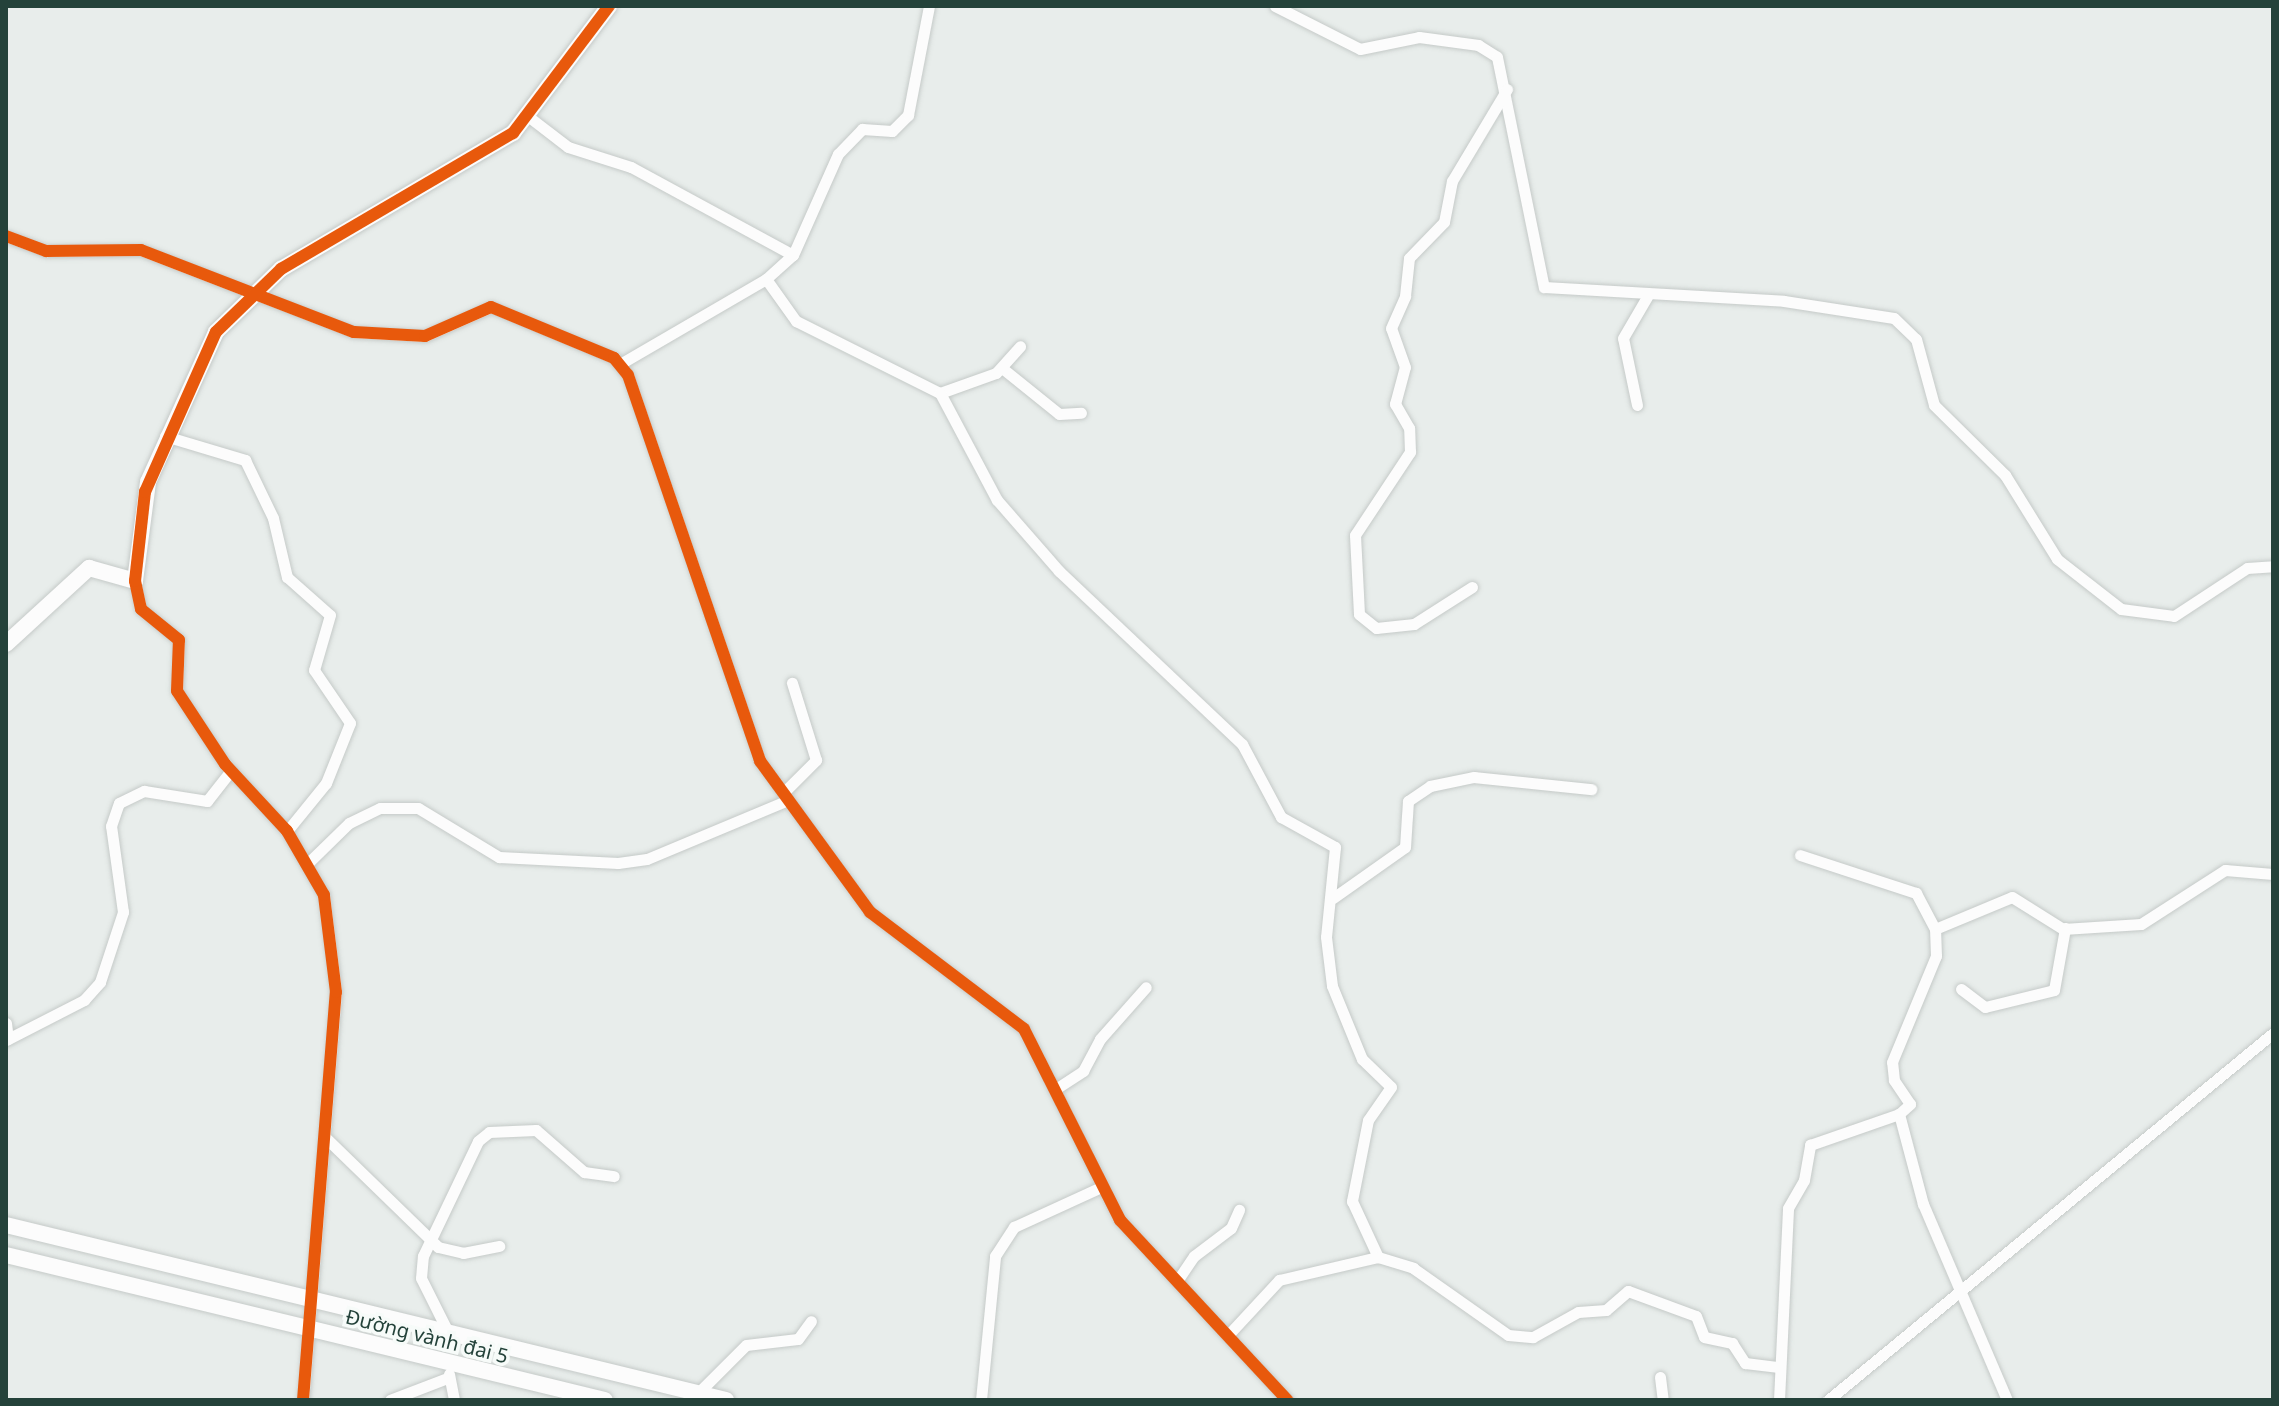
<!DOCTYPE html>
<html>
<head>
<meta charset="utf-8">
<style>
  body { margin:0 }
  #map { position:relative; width:2279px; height:1406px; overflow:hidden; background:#e8edeb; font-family:"Noto Sans",sans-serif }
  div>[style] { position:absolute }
  .roads { filter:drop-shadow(0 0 2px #c5cac8) drop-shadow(0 0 2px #c5cac8) }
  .street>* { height:11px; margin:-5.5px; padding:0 5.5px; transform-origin:5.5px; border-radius:5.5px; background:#fcfcfc }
  .secondary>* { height:16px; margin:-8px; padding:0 8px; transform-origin:8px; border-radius:8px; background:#fcfcfc }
  .cycleway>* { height:12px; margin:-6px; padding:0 6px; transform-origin:6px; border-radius:6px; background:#e8590c }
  span { translate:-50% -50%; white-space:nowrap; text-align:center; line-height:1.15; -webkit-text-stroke:7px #f7fbf9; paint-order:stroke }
  .street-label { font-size:20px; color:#24423a }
  .frame { position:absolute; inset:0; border:8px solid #24423a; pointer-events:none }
</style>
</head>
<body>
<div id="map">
  <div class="roads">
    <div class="street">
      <i style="left:1275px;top:6px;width:95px;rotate:26.8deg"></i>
      <i style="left:1360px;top:49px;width:60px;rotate:-11.5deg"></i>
      <i style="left:1419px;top:37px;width:60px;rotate:7.7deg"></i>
      <i style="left:1478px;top:45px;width:22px;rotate:32deg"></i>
      <i style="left:1497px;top:57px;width:235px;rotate:78.5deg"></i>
      <i style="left:1544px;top:287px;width:240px;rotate:3.3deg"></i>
      <i style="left:1784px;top:301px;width:111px;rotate:8.8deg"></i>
      <i style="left:1894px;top:318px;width:30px;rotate:44deg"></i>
      <i style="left:1916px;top:339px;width:68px;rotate:74.7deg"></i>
      <i style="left:1934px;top:405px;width:100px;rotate:44.6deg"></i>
      <i style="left:2005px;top:475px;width:99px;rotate:58.2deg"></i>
      <i style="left:2057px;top:559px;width:81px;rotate:38deg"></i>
      <i style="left:2121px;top:609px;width:53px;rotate:7.5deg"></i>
      <i style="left:2174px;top:616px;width:87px;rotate:-33.3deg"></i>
      <i style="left:2247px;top:568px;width:26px;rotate:-4deg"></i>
      <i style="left:529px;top:117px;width:49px;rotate:37.6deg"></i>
      <i style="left:568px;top:147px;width:66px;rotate:17.6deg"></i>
      <i style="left:631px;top:167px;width:184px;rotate:28.5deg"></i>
      <i style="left:6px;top:236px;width:43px;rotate:20.6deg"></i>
      <i style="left:46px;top:251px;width:95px;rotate:-0.6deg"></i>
      <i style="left:141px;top:250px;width:228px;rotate:21.1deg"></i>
      <i style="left:354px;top:332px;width:71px;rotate:3.2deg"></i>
      <i style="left:425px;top:336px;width:72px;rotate:-23.7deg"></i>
      <i style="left:491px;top:307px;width:133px;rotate:22.5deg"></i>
      <i style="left:614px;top:358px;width:22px;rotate:51deg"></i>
      <i style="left:628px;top:375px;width:408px;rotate:71.1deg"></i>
      <i style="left:760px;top:761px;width:187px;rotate:53.9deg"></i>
      <i style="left:870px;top:912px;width:193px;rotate:37.2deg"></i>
      <i style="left:1024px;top:1029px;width:214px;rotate:63.3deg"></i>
      <i style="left:1120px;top:1220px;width:246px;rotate:47.1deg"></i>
      <i style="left:766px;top:279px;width:52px;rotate:54.5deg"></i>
      <i style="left:796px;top:321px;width:161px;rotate:26.6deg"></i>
      <i style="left:940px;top:393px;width:59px;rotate:-19.7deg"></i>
      <i style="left:996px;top:373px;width:36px;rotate:-48deg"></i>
      <i style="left:620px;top:364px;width:169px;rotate:-30.2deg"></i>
      <i style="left:766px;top:279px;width:36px;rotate:-42deg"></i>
      <i style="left:793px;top:255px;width:111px;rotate:-66deg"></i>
      <i style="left:838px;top:154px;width:35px;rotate:-46deg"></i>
      <i style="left:862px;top:129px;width:30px;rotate:4deg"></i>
      <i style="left:892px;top:131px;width:23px;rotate:-45deg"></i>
      <i style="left:908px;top:115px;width:111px;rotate:-79.1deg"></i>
      <i style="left:1002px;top:368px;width:73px;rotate:38.9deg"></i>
      <i style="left:1059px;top:414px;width:22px;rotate:-3deg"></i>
      <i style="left:940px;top:393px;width:121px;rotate:62deg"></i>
      <i style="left:997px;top:500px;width:94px;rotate:48.9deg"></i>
      <i style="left:1059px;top:571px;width:252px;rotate:43.4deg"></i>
      <i style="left:1242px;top:744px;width:83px;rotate:61.9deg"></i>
      <i style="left:1281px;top:817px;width:62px;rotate:29.1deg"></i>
      <i style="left:1335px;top:847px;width:90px;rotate:95.7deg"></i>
      <i style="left:1326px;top:937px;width:49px;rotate:83deg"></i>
      <i style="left:1332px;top:986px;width:79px;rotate:67.7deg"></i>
      <i style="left:1362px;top:1059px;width:40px;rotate:44deg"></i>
      <i style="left:1391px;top:1087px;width:40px;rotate:124.9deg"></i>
      <i style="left:1368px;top:1120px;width:83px;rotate:101.2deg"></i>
      <i style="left:1352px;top:1201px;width:62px;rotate:65.1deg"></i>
      <i style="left:1637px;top:405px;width:68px;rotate:-101.8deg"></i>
      <i style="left:1623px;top:338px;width:48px;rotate:-59.7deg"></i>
      <i style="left:165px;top:436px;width:84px;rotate:16.7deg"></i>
      <i style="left:245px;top:460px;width:64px;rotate:64.2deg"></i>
      <i style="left:273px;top:518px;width:61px;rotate:76.7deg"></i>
      <i style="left:287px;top:577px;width:57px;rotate:41.5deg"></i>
      <i style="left:330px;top:615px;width:57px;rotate:106.2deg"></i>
      <i style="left:314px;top:670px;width:64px;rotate:55.8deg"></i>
      <i style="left:350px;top:723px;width:65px;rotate:111.8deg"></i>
      <i style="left:326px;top:783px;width:62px;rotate:129.1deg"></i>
      <i style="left:135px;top:581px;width:29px;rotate:78deg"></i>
      <i style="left:141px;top:609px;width:49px;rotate:39.2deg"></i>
      <i style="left:179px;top:640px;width:51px;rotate:92.2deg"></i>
      <i style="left:177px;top:691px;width:87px;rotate:56.7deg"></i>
      <i style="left:225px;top:764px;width:91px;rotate:47.2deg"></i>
      <i style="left:287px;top:831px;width:74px;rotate:60deg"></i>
      <i style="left:324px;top:895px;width:98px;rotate:82.9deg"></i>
      <i style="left:336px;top:992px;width:409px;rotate:94.6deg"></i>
      <i style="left:1472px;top:587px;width:69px;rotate:147.5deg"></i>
      <i style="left:1414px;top:624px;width:38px;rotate:174deg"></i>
      <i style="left:1376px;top:628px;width:22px;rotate:-141deg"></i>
      <i style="left:1359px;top:614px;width:79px;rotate:-92.9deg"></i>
      <i style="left:1355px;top:535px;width:100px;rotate:-56.5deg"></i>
      <i style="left:1410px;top:452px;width:24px;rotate:-92deg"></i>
      <i style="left:1409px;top:428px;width:28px;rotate:-120deg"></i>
      <i style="left:1395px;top:404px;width:38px;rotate:-75deg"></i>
      <i style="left:1405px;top:367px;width:41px;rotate:-109.7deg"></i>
      <i style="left:1391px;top:328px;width:35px;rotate:-66deg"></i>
      <i style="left:1405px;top:296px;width:38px;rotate:-84deg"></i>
      <i style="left:1409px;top:258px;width:50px;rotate:-45.8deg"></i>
      <i style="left:1444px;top:222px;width:42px;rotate:-79deg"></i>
      <i style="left:1452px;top:181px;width:107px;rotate:-59.1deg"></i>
      <i style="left:783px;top:793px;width:47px;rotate:-45deg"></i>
      <i style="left:816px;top:760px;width:81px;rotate:-107.3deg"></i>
      <i style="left:309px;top:862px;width:56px;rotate:-44.3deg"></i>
      <i style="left:349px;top:823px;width:34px;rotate:-26deg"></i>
      <i style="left:380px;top:808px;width:38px"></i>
      <i style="left:418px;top:808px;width:95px;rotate:31.2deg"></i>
      <i style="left:499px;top:857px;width:119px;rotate:2.9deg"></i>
      <i style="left:618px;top:863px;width:29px;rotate:-8deg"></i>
      <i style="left:647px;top:859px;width:153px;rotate:-22.7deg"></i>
      <i style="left:1333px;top:898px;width:88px;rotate:-35.3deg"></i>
      <i style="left:1405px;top:847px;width:46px;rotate:-86.3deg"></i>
      <i style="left:1408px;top:801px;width:27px;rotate:-34deg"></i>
      <i style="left:1430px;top:786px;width:45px;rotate:-11.6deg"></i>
      <i style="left:1474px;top:777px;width:118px;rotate:5.9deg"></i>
      <i style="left:1935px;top:929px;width:83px;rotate:-22.6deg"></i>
      <i style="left:2012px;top:897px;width:60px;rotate:32.1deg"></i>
      <i style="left:2063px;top:929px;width:78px;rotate:-3.7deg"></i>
      <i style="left:2141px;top:924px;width:100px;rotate:-32.7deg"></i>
      <i style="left:2225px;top:870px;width:48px;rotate:4.8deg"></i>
      <i style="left:1961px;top:989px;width:30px;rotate:37deg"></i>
      <i style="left:1985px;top:1007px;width:71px;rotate:-13.8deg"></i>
      <i style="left:2054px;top:990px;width:63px;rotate:-79.9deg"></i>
      <i style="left:6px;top:1023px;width:16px;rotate:83deg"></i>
      <i style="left:6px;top:1040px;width:88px;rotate:-27.1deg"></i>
      <i style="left:84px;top:1000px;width:24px;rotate:-48deg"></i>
      <i style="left:100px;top:982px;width:74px;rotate:-71.8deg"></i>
      <i style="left:123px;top:912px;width:87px;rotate:-97.9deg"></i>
      <i style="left:111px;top:826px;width:24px;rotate:-71deg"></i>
      <i style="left:119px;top:803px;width:28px;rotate:-26deg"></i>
      <i style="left:144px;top:791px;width:64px;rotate:9deg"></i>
      <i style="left:207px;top:801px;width:39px;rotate:-52deg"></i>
      <i style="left:1054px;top:1090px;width:35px;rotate:-33deg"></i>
      <i style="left:1083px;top:1071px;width:36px;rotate:-62deg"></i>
      <i style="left:1100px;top:1039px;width:69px;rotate:-48.5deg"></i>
      <i style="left:1899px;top:1114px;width:93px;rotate:75.1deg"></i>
      <i style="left:1923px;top:1204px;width:213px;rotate:66.8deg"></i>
      <i style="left:327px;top:1139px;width:155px;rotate:44.2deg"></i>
      <i style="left:438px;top:1247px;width:26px;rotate:13deg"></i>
      <i style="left:463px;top:1253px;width:37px;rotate:-11deg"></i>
      <i style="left:1177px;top:1281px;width:30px;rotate:-56deg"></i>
      <i style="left:1194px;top:1256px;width:46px;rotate:-37.1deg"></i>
      <i style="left:1231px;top:1228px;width:20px;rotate:-66deg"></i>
      <i style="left:448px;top:1332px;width:60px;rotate:-116.6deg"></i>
      <i style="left:421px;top:1278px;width:22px;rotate:-85deg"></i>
      <i style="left:423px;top:1256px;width:127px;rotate:-64.4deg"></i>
      <i style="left:478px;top:1141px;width:14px;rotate:-39deg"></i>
      <i style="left:489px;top:1132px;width:47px;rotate:-2.4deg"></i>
      <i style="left:536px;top:1130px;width:64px;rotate:41.2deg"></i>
      <i style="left:584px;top:1172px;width:30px;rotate:8deg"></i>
      <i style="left:1229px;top:1334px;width:74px;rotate:-47.2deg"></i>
      <i style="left:1279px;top:1280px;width:102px;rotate:-13.1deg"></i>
      <i style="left:1378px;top:1257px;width:37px;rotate:17deg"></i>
      <i style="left:1413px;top:1268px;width:116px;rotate:35.2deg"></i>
      <i style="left:1508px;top:1335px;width:25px;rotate:5deg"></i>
      <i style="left:1533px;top:1337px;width:51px;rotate:-29.1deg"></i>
      <i style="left:1578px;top:1312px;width:28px;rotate:-4deg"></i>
      <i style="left:1606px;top:1310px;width:29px;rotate:-41deg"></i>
      <i style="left:1628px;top:1291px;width:72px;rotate:20.2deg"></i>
      <i style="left:1696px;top:1316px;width:22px;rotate:69deg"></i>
      <i style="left:1704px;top:1337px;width:29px;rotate:12deg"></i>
      <i style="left:1732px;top:1343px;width:24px;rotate:57deg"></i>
      <i style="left:1745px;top:1363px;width:32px;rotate:7deg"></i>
      <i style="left:449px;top:1374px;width:26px;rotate:79deg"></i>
      <i style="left:1660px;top:1377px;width:23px;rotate:83deg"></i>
      <i style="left:698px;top:1393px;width:68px;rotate:-45deg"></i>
      <i style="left:746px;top:1345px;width:52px;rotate:-6.6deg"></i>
      <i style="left:798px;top:1339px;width:22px;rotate:-54deg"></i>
      <i style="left:390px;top:1400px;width:61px;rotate:-21.1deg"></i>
      <i style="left:981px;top:1400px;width:145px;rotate:-84.4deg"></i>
      <i style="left:995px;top:1256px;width:35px;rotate:-57deg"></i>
      <i style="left:1014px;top:1227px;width:94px;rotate:-24.6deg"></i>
      <i style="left:1779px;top:1400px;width:192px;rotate:-87.3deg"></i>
      <i style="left:1788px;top:1208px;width:32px;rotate:-60deg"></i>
      <i style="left:1804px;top:1180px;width:36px;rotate:-80deg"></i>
      <i style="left:1810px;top:1145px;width:94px;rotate:-19.2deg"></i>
      <i style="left:1899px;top:1114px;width:15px;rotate:-42deg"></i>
      <i style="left:1910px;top:1104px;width:29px;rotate:-124deg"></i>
      <i style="left:1894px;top:1080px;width:18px;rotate:-96deg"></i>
      <i style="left:1892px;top:1062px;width:115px;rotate:-67.5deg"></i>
      <i style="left:1936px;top:956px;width:27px;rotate:-92deg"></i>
      <i style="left:1935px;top:929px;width:41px;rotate:-117.8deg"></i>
      <i style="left:1916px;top:893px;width:122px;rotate:-161.9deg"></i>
      <i style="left:1828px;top:1400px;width:577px;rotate:-39.51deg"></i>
    </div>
    <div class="secondary">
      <i style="left:6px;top:644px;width:113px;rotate:-42.5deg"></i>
      <i style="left:89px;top:568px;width:48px;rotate:15.8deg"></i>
      <i style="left:135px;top:581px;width:100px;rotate:-82.5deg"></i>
      <i style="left:148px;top:482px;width:165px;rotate:-65.6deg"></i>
      <i style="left:216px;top:332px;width:91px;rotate:-44.1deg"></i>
      <i style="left:281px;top:269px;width:269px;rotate:-30.4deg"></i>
      <i style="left:513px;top:133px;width:159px;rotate:-52.9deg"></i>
      <i style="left:6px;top:1225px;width:741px;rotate:13.66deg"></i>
      <i style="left:6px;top:1255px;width:616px;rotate:13.61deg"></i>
    </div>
  </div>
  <div class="cycleway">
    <i style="left:6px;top:236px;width:43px;rotate:20.6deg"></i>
    <i style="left:46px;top:251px;width:95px;rotate:-0.6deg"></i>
    <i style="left:141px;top:250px;width:228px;rotate:21.1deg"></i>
    <i style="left:354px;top:332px;width:71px;rotate:3.2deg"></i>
    <i style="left:425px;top:336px;width:72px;rotate:-23.7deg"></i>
    <i style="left:491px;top:307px;width:133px;rotate:22.5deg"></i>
    <i style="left:614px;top:358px;width:22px;rotate:51deg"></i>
    <i style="left:628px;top:375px;width:408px;rotate:71.1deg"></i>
    <i style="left:760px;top:761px;width:187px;rotate:53.9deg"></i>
    <i style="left:870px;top:912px;width:193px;rotate:37.2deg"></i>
    <i style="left:1024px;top:1029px;width:214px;rotate:63.3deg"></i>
    <i style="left:1120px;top:1220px;width:246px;rotate:47.1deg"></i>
    <i style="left:303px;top:1400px;width:409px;rotate:-85.4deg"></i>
    <i style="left:336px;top:992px;width:98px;rotate:-97.1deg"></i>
    <i style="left:324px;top:895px;width:74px;rotate:-120deg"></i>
    <i style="left:287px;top:831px;width:91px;rotate:-132.8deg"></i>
    <i style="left:225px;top:764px;width:87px;rotate:-123.3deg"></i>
    <i style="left:177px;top:691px;width:51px;rotate:-87.8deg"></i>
    <i style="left:179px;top:640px;width:49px;rotate:-140.8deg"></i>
    <i style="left:141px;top:609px;width:29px;rotate:-102deg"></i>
    <i style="left:135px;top:581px;width:90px;rotate:-83.6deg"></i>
    <i style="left:145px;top:492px;width:175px;rotate:-66.1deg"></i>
    <i style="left:216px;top:332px;width:91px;rotate:-44.1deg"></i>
    <i style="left:281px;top:269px;width:269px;rotate:-30.4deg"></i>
    <i style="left:513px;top:133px;width:159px;rotate:-52.9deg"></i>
  </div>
  <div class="street-label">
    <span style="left:427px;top:1336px;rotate:14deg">Đường vành đai 5</span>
  </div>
  <div class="frame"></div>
</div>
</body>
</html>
